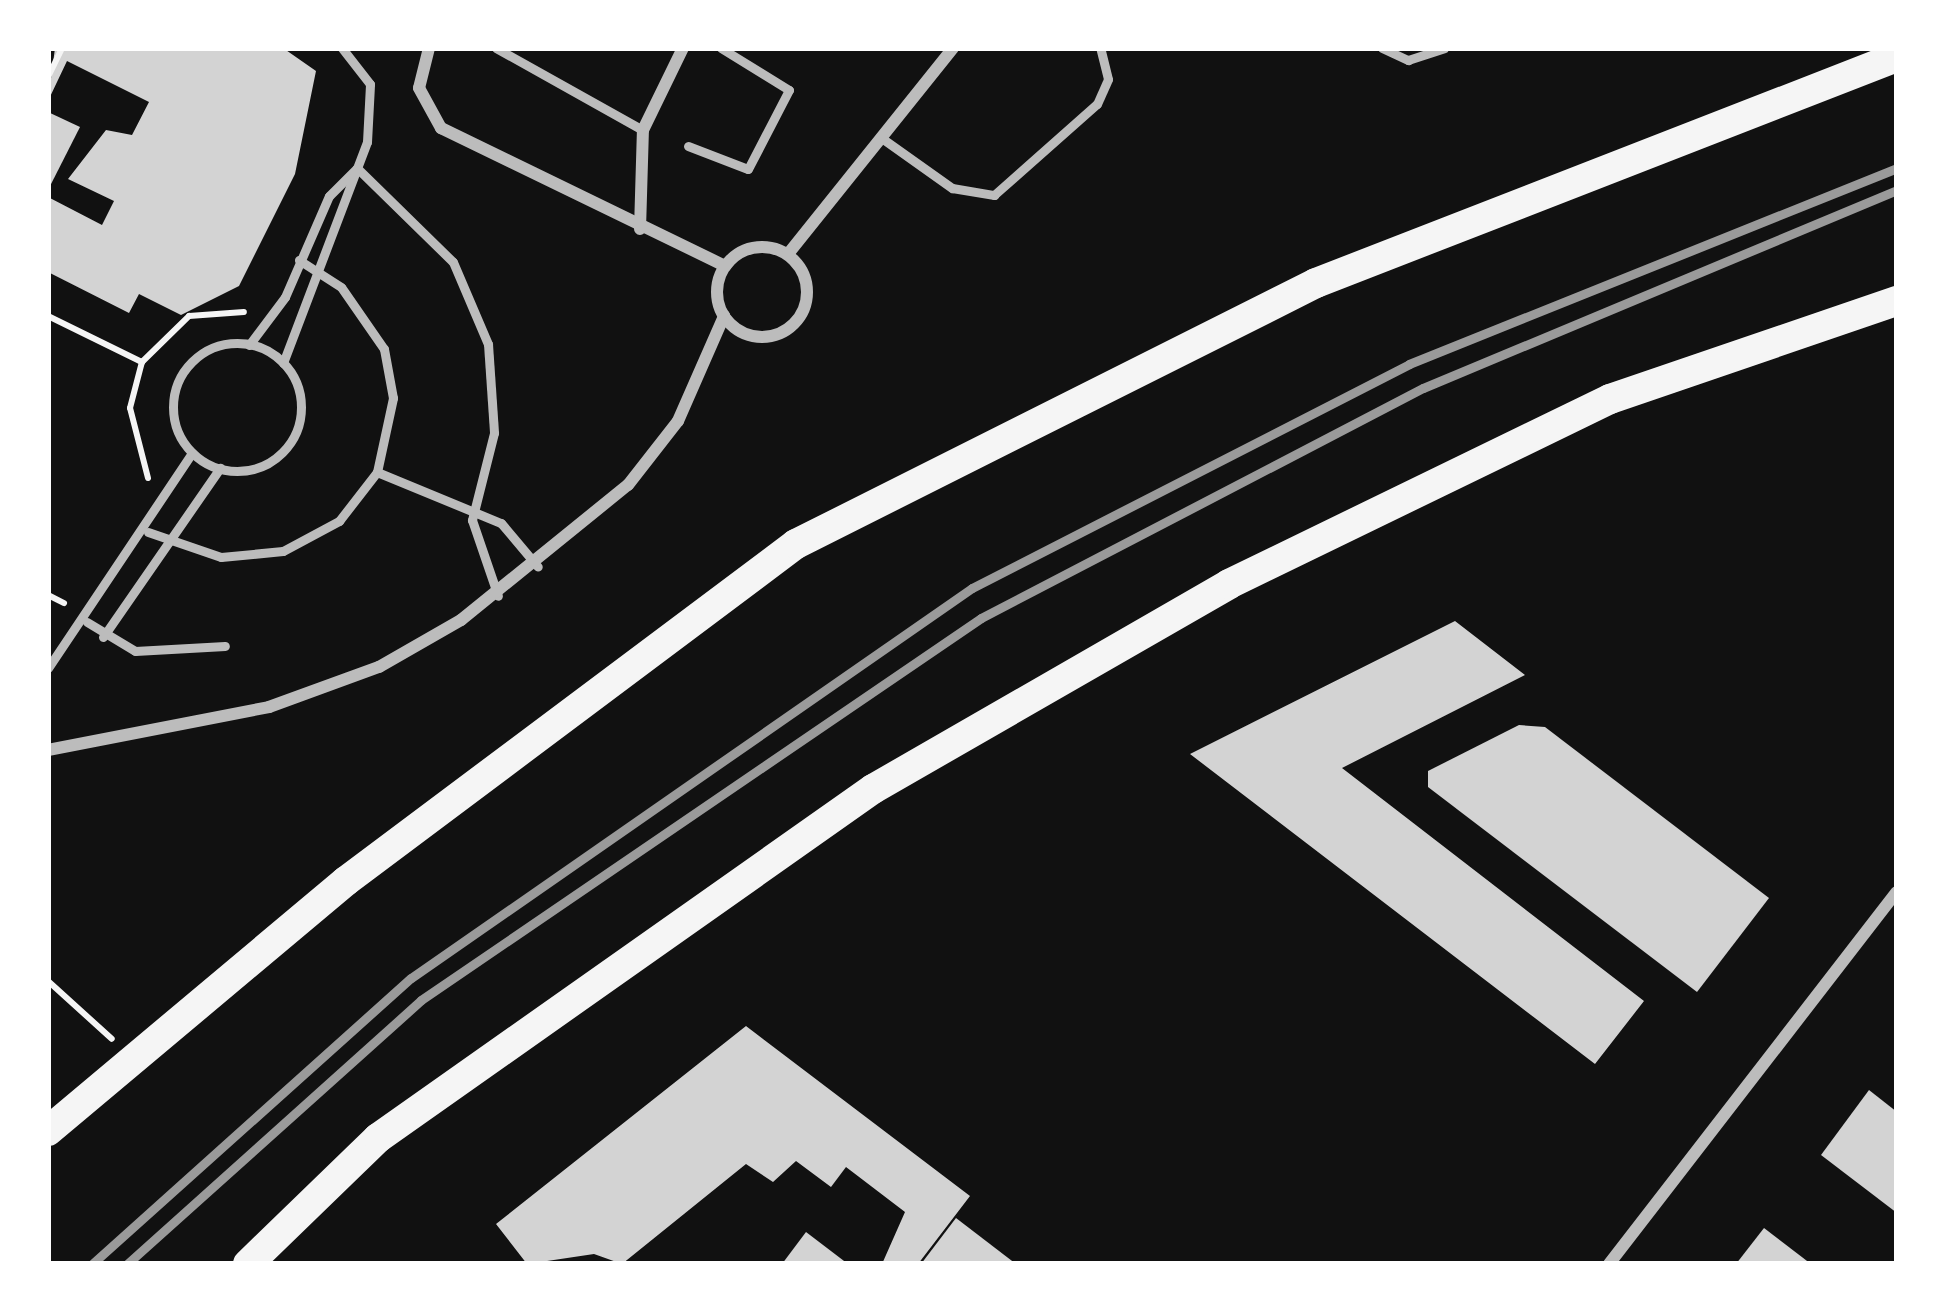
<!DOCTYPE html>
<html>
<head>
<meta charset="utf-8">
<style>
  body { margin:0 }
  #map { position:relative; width:1945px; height:1312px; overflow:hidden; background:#111; font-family:Mulish,sans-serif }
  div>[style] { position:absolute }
  .building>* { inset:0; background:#d3d3d3 }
  .path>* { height:6px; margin:-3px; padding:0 3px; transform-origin:3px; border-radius:3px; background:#f5f5f5 }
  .service>* { height:9px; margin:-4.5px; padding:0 4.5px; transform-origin:4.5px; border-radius:4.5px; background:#bcbcbc }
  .service>.ring { margin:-4.5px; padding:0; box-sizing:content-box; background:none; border:9px solid #bcbcbc; border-radius:50% }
  .minor>* { height:12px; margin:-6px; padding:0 6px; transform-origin:6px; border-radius:6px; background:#bcbcbc }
  .minor>.ring { margin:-6px; padding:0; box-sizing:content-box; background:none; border:12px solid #bcbcbc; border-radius:50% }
  .trunk>* { height:30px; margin:-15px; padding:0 15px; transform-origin:15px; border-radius:15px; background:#f5f5f5 }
  .rail>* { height:9px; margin:-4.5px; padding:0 4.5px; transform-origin:4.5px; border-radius:4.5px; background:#9a9a9a }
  span { translate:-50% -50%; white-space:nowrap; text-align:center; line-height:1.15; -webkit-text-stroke:12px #fff; paint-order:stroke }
  .frame { position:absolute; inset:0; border:51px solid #fff; pointer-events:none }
</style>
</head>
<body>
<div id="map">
  <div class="building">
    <i style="clip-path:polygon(55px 48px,283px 48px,316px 71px,295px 174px,239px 286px,181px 315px,139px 294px,129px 313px,48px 272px,48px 197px,102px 225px,114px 201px,68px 179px,106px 130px,132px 135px,149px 102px,67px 61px,48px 101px)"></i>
    <i style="clip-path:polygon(48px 112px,80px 127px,48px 190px)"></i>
    <i style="clip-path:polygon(1455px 621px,1525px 675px,1342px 768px,1644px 1001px,1595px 1064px,1190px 754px)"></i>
    <i style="clip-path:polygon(1519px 725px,1545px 727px,1769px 898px,1697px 992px,1428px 787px,1428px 771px)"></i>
    <i style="clip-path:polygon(746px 1026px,970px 1196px,918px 1264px,882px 1264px,905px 1212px,846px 1167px,831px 1187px,796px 1161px,773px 1182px,746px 1164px,622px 1264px,594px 1254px,527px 1264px,496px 1224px)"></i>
    <i style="clip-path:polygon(1869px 1090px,1897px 1112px,1897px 1213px,1821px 1155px)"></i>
    <i style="clip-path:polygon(956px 1218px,1016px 1264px,921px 1264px)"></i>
    <i style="clip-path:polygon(1764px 1228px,1811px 1264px,1736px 1264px)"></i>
    <i style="clip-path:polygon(806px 1232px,848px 1264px,782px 1264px)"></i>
  </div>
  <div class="path">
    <i style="left:48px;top:77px;width:32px;rotate:-64deg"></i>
    <i style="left:48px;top:316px;width:105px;rotate:26.1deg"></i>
    <i style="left:148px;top:478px;width:72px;rotate:-104.4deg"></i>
    <i style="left:130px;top:408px;width:48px;rotate:-75.4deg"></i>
    <i style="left:142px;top:362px;width:66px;rotate:-44.4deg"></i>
    <i style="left:189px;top:316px;width:55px;rotate:-4.2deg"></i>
    <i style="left:48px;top:595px;width:18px;rotate:27deg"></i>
    <i style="left:48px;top:981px;width:86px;rotate:42.2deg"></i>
  </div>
  <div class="service">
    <i style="left:496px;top:48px;width:168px;rotate:29.2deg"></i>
    <i style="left:1382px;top:48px;width:29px;rotate:25deg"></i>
    <i style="left:1408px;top:60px;width:38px;rotate:-18deg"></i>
    <i style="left:883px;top:139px;width:85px;rotate:35.4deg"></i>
    <i style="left:952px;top:188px;width:43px;rotate:9.5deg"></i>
    <i style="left:994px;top:195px;width:137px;rotate:-41.5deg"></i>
    <i style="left:1097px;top:104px;width:27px;rotate:-66deg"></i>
    <i style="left:1108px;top:79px;width:32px;rotate:-104deg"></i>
    <i style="left:688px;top:146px;width:64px;rotate:21deg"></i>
    <i style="left:748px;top:169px;width:89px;rotate:-62.6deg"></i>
    <i style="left:789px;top:90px;width:80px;rotate:-148.3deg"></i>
    <i style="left:357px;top:168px;width:134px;rotate:44.4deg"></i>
    <i style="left:453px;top:262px;width:89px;rotate:66.9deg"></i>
    <i style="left:488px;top:344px;width:89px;rotate:86.1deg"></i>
    <i style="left:494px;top:433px;width:90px;rotate:104.2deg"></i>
    <i style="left:472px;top:520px;width:80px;rotate:71.1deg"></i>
    <i class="ring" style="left:173px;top:343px;width:119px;height:119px"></i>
    <i style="left:249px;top:345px;width:60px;rotate:-53.1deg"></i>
    <i style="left:285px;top:297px;width:110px;rotate:-66.5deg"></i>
    <i style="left:329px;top:196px;width:40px;rotate:-45deg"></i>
    <i style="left:283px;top:363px;width:236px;rotate:-69.2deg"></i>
    <i style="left:367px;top:142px;width:58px;rotate:-87deg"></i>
    <i style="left:370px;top:84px;width:46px;rotate:-127.9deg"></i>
    <i style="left:377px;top:472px;width:134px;rotate:22.4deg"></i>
    <i style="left:501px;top:523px;width:57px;rotate:49.9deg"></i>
    <i style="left:148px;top:532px;width:77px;rotate:18.9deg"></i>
    <i style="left:221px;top:557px;width:62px;rotate:-5.5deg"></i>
    <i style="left:283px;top:551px;width:64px;rotate:-28.2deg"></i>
    <i style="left:339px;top:521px;width:62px;rotate:-52.2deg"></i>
    <i style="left:377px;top:472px;width:76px;rotate:-77.8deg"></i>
    <i style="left:393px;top:398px;width:50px;rotate:-100.4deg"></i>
    <i style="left:384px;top:349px;width:75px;rotate:-124.7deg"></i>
    <i style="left:341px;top:287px;width:50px;rotate:-147.3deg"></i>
    <i style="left:87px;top:622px;width:56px;rotate:31.1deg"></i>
    <i style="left:135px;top:651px;width:90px;rotate:-3.2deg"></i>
    <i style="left:103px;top:637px;width:206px;rotate:-55.3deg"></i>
    <i style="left:48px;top:668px;width:259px;rotate:-56.2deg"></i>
  </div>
  <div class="minor">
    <i style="left:429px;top:48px;width:41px;rotate:104deg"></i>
    <i style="left:419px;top:88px;width:46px;rotate:61.2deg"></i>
    <i style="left:441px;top:128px;width:316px;rotate:25.9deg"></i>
    <i style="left:640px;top:229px;width:99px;rotate:-88.3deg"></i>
    <i style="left:643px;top:130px;width:91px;rotate:-64deg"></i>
    <i class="ring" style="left:717px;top:247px;width:78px;height:78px"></i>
    <i style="left:788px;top:254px;width:264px;rotate:-51.3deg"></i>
    <i style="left:48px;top:750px;width:225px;rotate:-11deg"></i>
    <i style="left:269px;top:707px;width:117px;rotate:-20deg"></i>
    <i style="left:379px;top:667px;width:95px;rotate:-29.8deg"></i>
    <i style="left:461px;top:620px;width:215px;rotate:-39deg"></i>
    <i style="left:628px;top:485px;width:81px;rotate:-52deg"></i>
    <i style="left:678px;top:421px;width:115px;rotate:-66.3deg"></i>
    <i style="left:1609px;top:1264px;width:470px;rotate:-52.3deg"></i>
  </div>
  <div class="trunk">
    <i style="left:48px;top:1131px;width:389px;rotate:-40deg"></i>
    <i style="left:346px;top:881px;width:562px;rotate:-36.83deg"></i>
    <i style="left:796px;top:544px;width:582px;rotate:-26.65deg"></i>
    <i style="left:1316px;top:283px;width:623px;rotate:-21.26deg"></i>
    <i style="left:248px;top:1264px;width:181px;rotate:-44.1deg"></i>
    <i style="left:378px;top:1138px;width:606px;rotate:-35.19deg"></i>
    <i style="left:873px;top:789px;width:411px;rotate:-29.9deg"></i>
    <i style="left:1229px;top:584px;width:424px;rotate:-25.9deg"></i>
    <i style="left:1610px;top:399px;width:303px;rotate:-18.9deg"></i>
  </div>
  <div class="rail">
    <i style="left:92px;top:1264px;width:428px;rotate:-41.9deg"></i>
    <i style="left:411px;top:978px;width:683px;rotate:-34.81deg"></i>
    <i style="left:972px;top:588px;width:491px;rotate:-27.1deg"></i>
    <i style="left:1409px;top:364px;width:526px;rotate:-21.88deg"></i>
    <i style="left:127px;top:1264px;width:395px;rotate:-41.9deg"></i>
    <i style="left:421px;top:1000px;width:678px;rotate:-34.3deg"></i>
    <i style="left:981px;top:618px;width:498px;rotate:-27.5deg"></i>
    <i style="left:1423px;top:388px;width:514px;rotate:-22.67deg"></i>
  </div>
  <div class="frame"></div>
</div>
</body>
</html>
